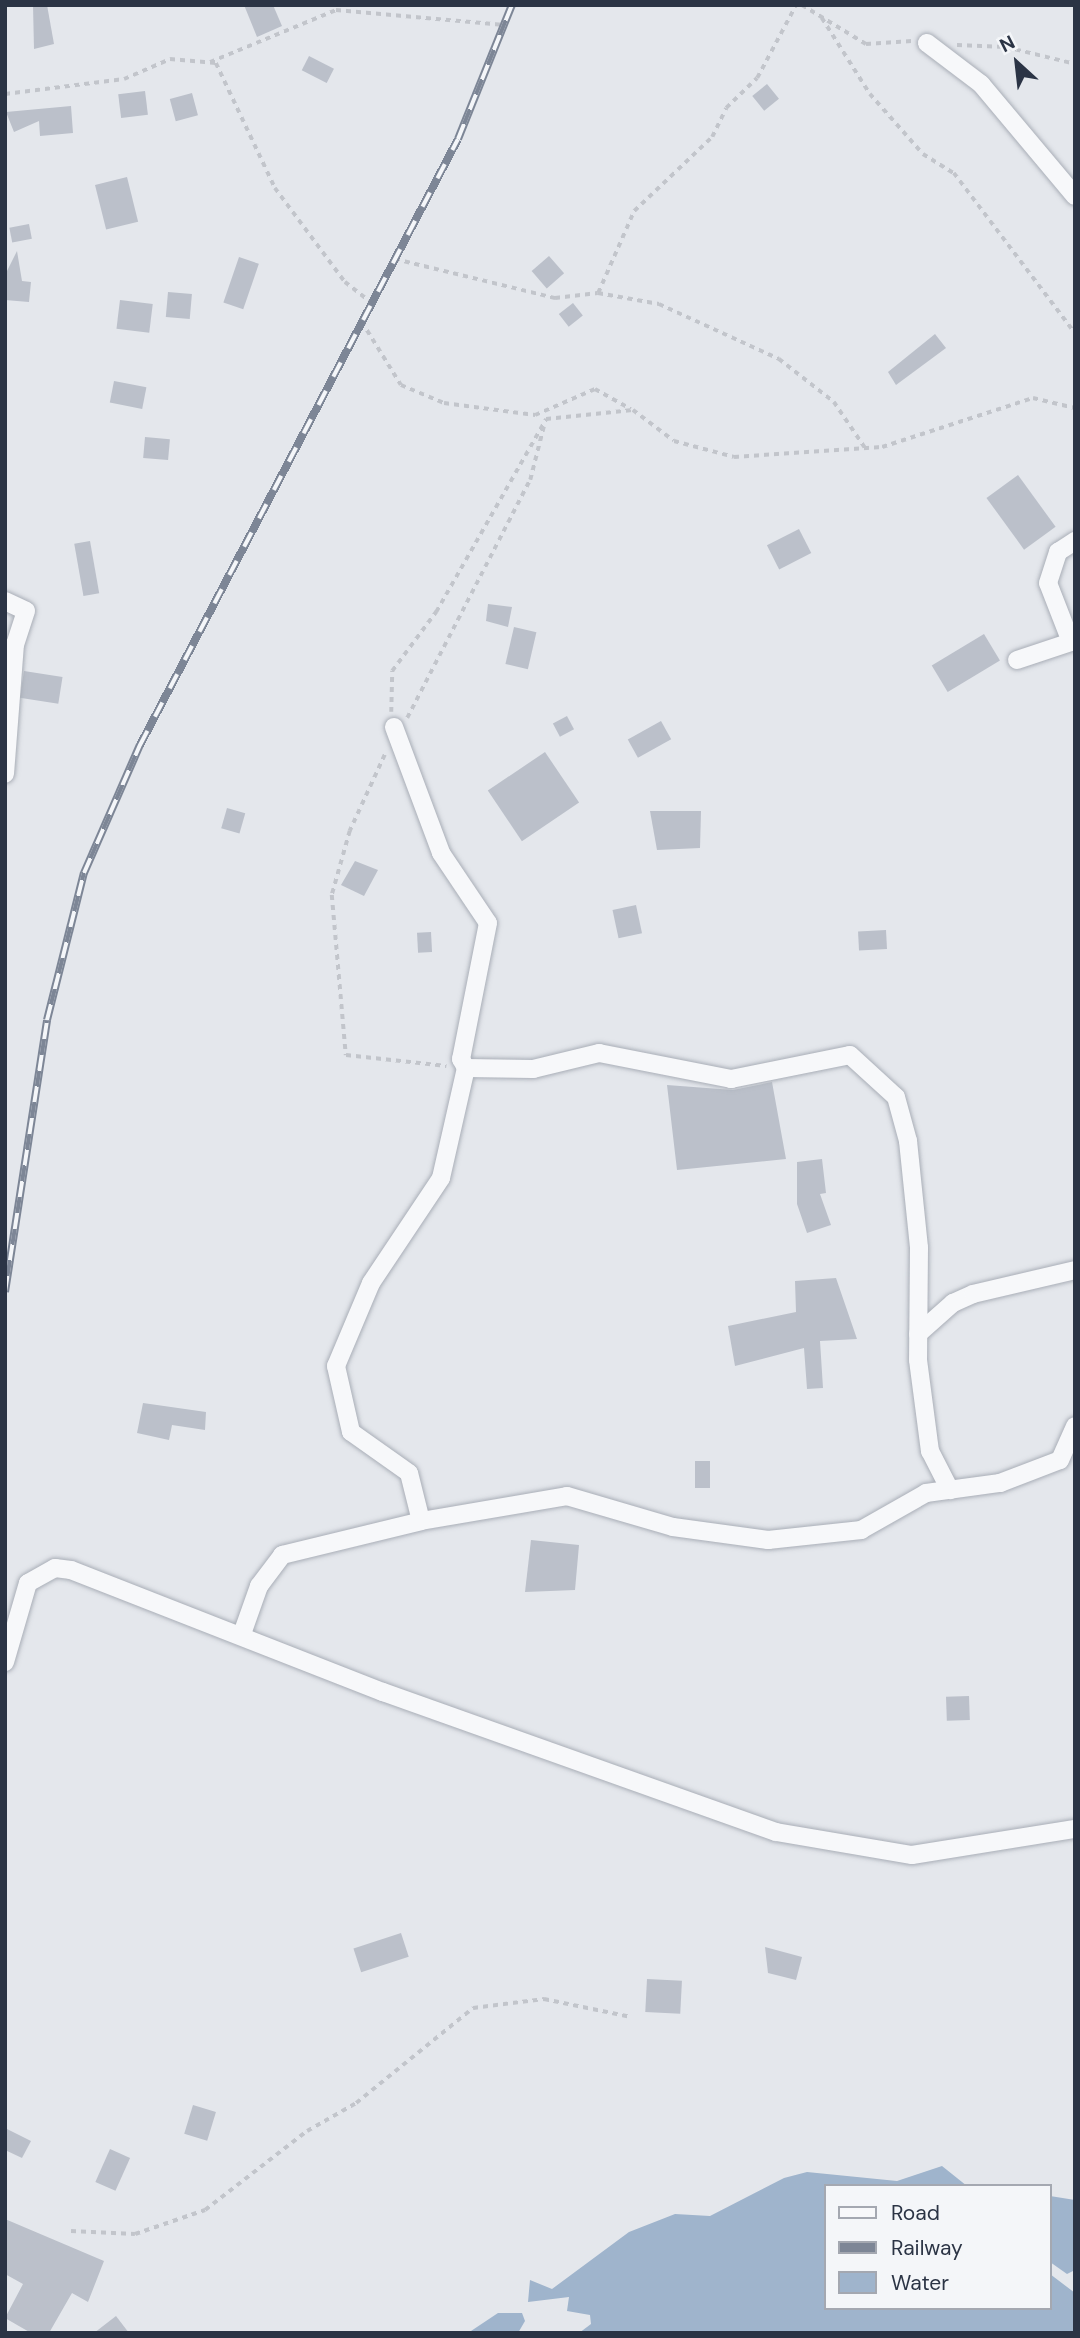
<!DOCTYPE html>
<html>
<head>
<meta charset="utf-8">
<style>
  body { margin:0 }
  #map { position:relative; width:1080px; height:2338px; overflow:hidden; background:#e4e7ec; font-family:"DM Sans",sans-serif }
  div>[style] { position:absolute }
  .water>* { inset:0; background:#9fb4cc }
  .building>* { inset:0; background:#bbc0ca; transform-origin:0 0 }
  .path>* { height:3.5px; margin-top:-1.75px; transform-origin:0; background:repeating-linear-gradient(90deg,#c2c5cb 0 5px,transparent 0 10px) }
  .roads { filter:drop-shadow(0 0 2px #a9aeb7) drop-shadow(0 0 2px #a9aeb7) }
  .street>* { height:18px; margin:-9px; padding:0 9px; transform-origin:9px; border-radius:9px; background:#f7f8fa }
  .rail>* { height:8px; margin-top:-4px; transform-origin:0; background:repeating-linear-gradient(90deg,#f4f6f9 0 16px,#7d8696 0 32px); box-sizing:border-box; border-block:2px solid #7d8696 }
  span { translate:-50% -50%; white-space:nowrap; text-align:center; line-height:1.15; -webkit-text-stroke:7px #f4f6f9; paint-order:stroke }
  .frame { position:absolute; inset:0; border:7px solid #2b3445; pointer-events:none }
  .legend { position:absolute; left:824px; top:2184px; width:228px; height:126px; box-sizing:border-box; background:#f4f6f9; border:2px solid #a4a8b1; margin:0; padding:9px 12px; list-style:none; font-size:21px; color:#2b3445 }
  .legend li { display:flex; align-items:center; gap:14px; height:35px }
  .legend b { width:35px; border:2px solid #a4a8b1 }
  .north { position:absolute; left:982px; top:28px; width:70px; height:70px; -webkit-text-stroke:5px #f4f6f9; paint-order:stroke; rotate:333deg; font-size:19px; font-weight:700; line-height:28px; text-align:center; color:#2b3445 }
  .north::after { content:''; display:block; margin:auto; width:24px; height:32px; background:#2b3445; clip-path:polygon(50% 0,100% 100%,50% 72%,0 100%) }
</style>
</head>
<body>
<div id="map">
  <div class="water">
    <i style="clip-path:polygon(942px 2166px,967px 2186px,826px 2186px,826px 2308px,1050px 2308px,1050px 2274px,1075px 2293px,1075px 2333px,579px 2333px,591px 2324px,590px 2315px,567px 2311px,569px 2297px,528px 2302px,530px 2280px,552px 2289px,629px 2232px,675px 2214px,710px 2216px,784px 2178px,807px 2172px,897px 2181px)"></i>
    <i style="clip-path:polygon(1050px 2196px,1075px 2200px,1075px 2270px,1067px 2274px,1050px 2262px)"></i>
    <i style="clip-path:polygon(498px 2313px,522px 2313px,525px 2321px,518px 2333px,468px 2333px)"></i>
  </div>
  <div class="building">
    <i style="clip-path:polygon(33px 5px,47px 5px,54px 44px,34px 49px)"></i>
    <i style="clip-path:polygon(244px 5px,273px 5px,282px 26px,257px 37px)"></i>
    <i style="left:309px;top:56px;width:28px;height:16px;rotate:27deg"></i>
    <i style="left:767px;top:84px;width:19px;height:19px;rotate:51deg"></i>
    <i style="left:145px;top:91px;width:24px;height:27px;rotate:83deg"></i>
    <i style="left:192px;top:93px;width:23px;height:23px;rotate:75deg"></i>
    <i style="clip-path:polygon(71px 106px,73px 133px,40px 136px,39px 121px,14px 132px,6px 112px)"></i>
    <i style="left:127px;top:177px;width:46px;height:33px;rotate:76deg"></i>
    <i style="left:29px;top:224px;width:15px;height:20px;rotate:79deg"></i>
    <i style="clip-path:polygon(17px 251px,22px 281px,31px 282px,29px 302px,5px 300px,5px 275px)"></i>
    <i style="left:549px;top:256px;width:23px;height:23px;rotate:49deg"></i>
    <i style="left:239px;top:257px;width:21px;height:48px;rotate:19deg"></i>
    <i style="left:168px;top:292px;width:24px;height:25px;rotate:5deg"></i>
    <i style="left:120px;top:300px;width:33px;height:29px;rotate:7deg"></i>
    <i style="left:573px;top:303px;width:16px;height:18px;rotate:52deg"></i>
    <i style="clip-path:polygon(935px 334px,946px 348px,896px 385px,888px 372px)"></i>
    <i style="left:114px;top:381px;width:33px;height:22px;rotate:11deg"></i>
    <i style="left:145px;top:437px;width:25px;height:21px;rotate:5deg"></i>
    <i style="left:1018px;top:475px;width:64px;height:39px;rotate:54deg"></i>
    <i style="left:799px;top:529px;width:27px;height:36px;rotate:63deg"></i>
    <i style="left:90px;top:541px;width:53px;height:16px;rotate:80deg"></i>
    <i style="clip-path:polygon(488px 604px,512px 607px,508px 627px,486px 621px)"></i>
    <i style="left:514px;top:627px;width:23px;height:38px;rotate:13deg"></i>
    <i style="left:984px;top:634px;width:31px;height:61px;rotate:59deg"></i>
    <i style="left:24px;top:671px;width:39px;height:27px;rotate:9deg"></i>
    <i style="left:567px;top:716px;width:15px;height:16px;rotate:62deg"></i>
    <i style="left:661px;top:721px;width:21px;height:38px;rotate:61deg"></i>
    <i style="left:545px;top:752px;width:61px;height:69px;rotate:56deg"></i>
    <i style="left:227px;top:808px;width:19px;height:21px;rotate:16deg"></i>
    <i style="clip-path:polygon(650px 811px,701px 811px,700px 848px,657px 850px)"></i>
    <i style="clip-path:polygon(355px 861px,378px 870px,364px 896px,341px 885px)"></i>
    <i style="left:636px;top:905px;width:29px;height:24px;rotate:78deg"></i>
    <i style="left:886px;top:930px;width:19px;height:28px;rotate:87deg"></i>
    <i style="left:431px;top:932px;width:20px;height:14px;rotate:87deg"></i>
    <i style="clip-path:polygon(772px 1082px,786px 1159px,677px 1170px,667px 1085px,733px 1090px)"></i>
    <i style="clip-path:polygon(822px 1159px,826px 1193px,820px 1194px,831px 1225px,807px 1233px,797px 1204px,797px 1162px)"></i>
    <i style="clip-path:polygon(836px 1278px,857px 1339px,820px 1341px,823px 1388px,807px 1389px,804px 1348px,735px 1366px,728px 1326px,796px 1312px,795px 1281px)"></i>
    <i style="clip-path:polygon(143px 1403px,206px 1412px,205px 1430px,172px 1425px,169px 1440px,137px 1433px)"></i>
    <i style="left:695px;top:1461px;width:15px;height:27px"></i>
    <i style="clip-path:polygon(531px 1540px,579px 1545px,575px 1590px,525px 1592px)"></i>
    <i style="left:969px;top:1696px;width:24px;height:23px;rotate:88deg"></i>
    <i style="left:401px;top:1933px;width:25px;height:50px;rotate:72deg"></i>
    <i style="clip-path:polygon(765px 1947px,802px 1957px,796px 1980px,768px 1973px)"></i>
    <i style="left:647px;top:1979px;width:35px;height:33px;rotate:3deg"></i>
    <i style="left:193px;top:2105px;width:24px;height:30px;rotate:17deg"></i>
    <i style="clip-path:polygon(5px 2128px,31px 2141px,22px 2158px,5px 2150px)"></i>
    <i style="left:110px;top:2149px;width:22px;height:36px;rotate:24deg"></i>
    <i style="clip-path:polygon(5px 2219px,104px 2261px,88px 2302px,72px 2293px,49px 2333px,31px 2333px,5px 2318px,23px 2284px,5px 2274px)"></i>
    <i style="clip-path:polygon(116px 2316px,129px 2333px,94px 2333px)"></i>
  </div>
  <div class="path">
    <i style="left:802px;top:5px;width:75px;rotate:31.4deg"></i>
    <i style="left:866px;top:44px;width:46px;rotate:-3.7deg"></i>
    <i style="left:822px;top:18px;width:90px;rotate:57.7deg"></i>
    <i style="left:870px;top:94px;width:80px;rotate:48.5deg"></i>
    <i style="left:923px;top:154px;width:36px;rotate:32deg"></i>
    <i style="left:954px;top:173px;width:201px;rotate:52.9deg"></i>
    <i style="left:957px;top:45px;width:49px;rotate:2.3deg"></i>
    <i style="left:1006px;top:47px;width:71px;rotate:13.8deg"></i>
    <i style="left:210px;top:62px;width:136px;rotate:-22.4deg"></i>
    <i style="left:336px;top:10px;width:169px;rotate:5.1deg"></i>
    <i style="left:5px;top:94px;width:120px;rotate:-7.2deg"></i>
    <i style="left:124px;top:79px;width:50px;rotate:-23.5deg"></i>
    <i style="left:170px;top:59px;width:46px;rotate:5deg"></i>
    <i style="left:216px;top:63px;width:138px;rotate:64.7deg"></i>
    <i style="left:275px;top:188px;width:117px;rotate:53.3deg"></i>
    <i style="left:345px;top:282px;width:34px;rotate:38deg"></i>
    <i style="left:395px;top:259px;width:165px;rotate:13.7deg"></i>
    <i style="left:555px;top:298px;width:43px;rotate:-6.6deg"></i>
    <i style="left:598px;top:293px;width:62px;rotate:10.2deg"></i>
    <i style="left:659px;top:304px;width:132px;rotate:24.6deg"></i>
    <i style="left:779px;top:359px;width:70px;rotate:38deg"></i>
    <i style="left:834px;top:402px;width:57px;rotate:55.8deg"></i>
    <i style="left:598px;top:293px;width:90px;rotate:-66.3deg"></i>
    <i style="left:634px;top:211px;width:108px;rotate:-43.5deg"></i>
    <i style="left:712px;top:137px;width:32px;rotate:-64deg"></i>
    <i style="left:726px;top:108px;width:43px;rotate:-44.1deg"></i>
    <i style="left:757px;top:78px;width:83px;rotate:-61.9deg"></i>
    <i style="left:362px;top:322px;width:74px;rotate:58.2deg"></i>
    <i style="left:401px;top:385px;width:47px;rotate:22.7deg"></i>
    <i style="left:444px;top:403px;width:92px;rotate:7.5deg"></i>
    <i style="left:535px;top:415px;width:65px;rotate:-23.4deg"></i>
    <i style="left:595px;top:389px;width:41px;rotate:29.1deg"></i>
    <i style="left:391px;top:712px;width:41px;rotate:-88.6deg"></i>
    <i style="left:392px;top:671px;width:74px;rotate:-53.3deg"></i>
    <i style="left:436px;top:612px;width:222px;rotate:-60.3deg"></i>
    <i style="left:546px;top:419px;width:87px;rotate:-5.9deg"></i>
    <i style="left:633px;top:410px;width:51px;rotate:37.1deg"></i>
    <i style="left:674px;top:441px;width:62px;rotate:14.9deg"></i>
    <i style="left:734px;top:457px;width:148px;rotate:-3.9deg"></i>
    <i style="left:882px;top:447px;width:159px;rotate:-18deg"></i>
    <i style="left:1033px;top:398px;width:43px;rotate:13.4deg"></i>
    <i style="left:407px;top:718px;width:268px;rotate:-62.7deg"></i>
    <i style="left:530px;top:480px;width:57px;rotate:-75.7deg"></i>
    <i style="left:385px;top:755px;width:84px;rotate:114.7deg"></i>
    <i style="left:350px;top:831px;width:66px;rotate:105.7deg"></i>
    <i style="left:332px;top:895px;width:161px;rotate:85deg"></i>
    <i style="left:346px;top:1055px;width:101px;rotate:6.3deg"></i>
    <i style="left:71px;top:2231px;width:64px;rotate:2.7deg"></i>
    <i style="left:135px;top:2234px;width:74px;rotate:-18.9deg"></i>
    <i style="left:205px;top:2210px;width:129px;rotate:-37.8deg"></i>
    <i style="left:307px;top:2131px;width:56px;rotate:-29.7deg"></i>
    <i style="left:356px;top:2103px;width:151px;rotate:-39.1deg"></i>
    <i style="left:473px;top:2008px;width:72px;rotate:-7.2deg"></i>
    <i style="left:544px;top:1999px;width:89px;rotate:11.7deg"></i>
  </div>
  <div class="roads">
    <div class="street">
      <i style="left:927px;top:43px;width:68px;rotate:37.2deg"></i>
      <i style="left:981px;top:84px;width:146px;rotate:50deg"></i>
      <i style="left:5px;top:601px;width:23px;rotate:25deg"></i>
      <i style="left:26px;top:611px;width:35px;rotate:108deg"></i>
      <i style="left:15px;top:644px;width:130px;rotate:94.4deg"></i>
      <i style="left:1017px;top:660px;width:57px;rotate:-18.4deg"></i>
      <i style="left:1071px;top:642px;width:63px;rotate:-111.3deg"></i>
      <i style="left:1048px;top:583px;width:33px;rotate:-72deg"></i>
      <i style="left:1058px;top:552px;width:20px;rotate:-33deg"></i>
      <i style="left:394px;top:727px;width:134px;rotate:69.5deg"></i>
      <i style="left:441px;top:853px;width:84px;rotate:56.1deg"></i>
      <i style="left:488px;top:923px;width:139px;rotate:101.2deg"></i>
      <i style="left:461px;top:1059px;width:10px;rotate:61deg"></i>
      <i style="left:466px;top:1068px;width:67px;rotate:0.9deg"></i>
      <i style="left:533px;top:1069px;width:68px;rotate:-13.6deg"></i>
      <i style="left:599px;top:1053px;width:135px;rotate:11.1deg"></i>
      <i style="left:731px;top:1079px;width:121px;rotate:-11.4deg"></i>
      <i style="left:850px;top:1055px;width:62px;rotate:42.4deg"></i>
      <i style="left:896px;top:1097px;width:46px;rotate:74.7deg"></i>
      <i style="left:908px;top:1141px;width:108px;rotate:84.1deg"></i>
      <i style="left:919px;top:1248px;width:112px;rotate:90.5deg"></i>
      <i style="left:918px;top:1360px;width:92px;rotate:82.5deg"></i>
      <i style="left:930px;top:1451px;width:44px;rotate:62.9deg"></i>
      <i style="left:918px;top:1334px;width:47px;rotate:-41.5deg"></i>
      <i style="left:953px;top:1303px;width:22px;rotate:-24deg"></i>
      <i style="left:973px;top:1294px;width:105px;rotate:-13.2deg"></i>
      <i style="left:421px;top:1521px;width:148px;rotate:-9.7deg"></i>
      <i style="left:567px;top:1496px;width:110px;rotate:16.3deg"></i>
      <i style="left:673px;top:1527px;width:96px;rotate:7.8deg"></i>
      <i style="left:768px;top:1540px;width:94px;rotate:-6.1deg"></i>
      <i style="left:861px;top:1530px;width:75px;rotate:-29.6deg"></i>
      <i style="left:926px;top:1493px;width:75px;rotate:-7.7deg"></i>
      <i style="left:1000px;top:1483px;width:64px;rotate:-21deg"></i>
      <i style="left:1060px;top:1460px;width:37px;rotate:-66deg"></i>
      <i style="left:242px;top:1634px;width:51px;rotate:-70.5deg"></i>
      <i style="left:259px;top:1586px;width:39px;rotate:-53deg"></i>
      <i style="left:282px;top:1555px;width:143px;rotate:-13.7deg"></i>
      <i style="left:421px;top:1521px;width:49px;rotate:-104deg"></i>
      <i style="left:409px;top:1473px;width:71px;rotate:-144.7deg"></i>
      <i style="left:351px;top:1432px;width:68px;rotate:-102.8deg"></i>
      <i style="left:336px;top:1366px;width:90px;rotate:-67.1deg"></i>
      <i style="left:371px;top:1283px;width:126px;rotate:-56.3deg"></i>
      <i style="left:441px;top:1178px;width:113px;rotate:-77.2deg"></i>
      <i style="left:5px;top:1662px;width:82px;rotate:-73.8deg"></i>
      <i style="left:28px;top:1583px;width:31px;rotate:-29deg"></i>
      <i style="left:55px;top:1568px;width:16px;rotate:7deg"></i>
      <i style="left:71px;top:1570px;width:335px;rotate:21.4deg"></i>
      <i style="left:383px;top:1692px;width:417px;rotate:19.6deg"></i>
      <i style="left:776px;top:1832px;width:138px;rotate:9.6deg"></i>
      <i style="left:912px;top:1855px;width:165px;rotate:-9.1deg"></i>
    </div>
  </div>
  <div class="rail">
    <i style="left:5px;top:1292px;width:275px;rotate:-81.2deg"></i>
    <i style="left:47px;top:1020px;width:152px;rotate:-75.9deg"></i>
    <i style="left:84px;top:873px;width:140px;rotate:-66.4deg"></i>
    <i style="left:140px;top:745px;width:684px;rotate:-62.31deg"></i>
    <i style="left:458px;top:139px;width:144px;rotate:-68.1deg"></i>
  </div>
  <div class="frame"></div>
  <ul class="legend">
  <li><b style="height:9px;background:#f7f8fa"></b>Road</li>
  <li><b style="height:9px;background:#7d8696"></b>Railway</li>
  <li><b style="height:19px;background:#9fb4cc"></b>Water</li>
  </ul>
  <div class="north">N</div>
</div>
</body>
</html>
